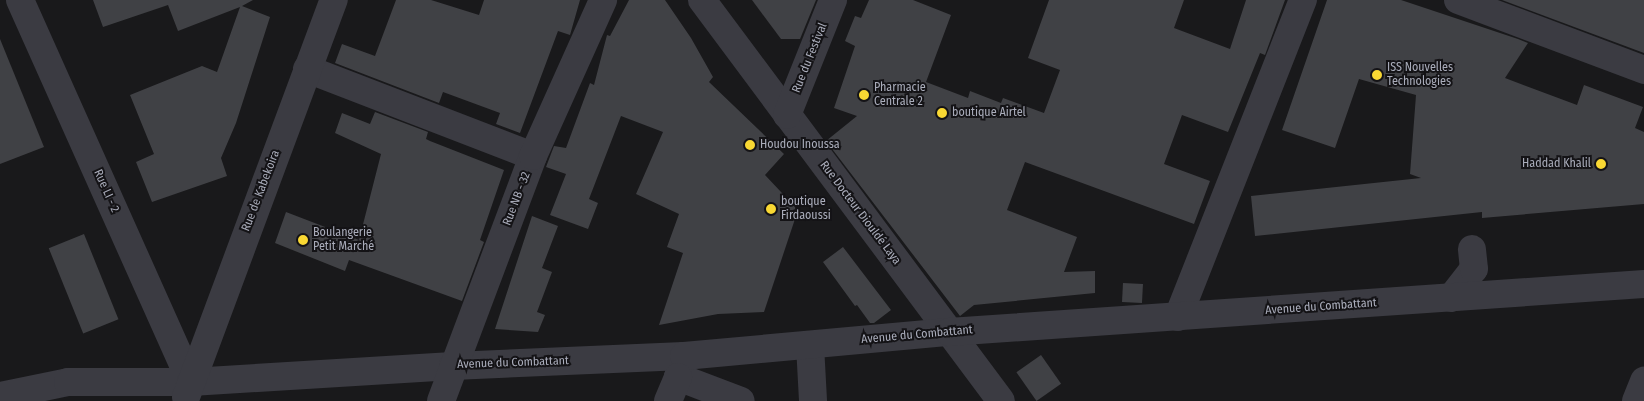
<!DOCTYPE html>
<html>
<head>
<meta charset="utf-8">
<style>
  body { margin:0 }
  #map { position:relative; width:1644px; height:401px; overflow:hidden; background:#19191b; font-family:"Fira Sans Condensed",sans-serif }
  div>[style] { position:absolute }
  .building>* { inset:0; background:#404145; transform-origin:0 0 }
  .minor>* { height:28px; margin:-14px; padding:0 14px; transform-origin:14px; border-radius:14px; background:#3b3b42 }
  .dots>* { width:14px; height:14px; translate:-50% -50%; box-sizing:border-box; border:2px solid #141316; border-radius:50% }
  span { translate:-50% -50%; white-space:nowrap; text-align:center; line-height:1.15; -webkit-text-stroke:4px #141316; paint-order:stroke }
  .street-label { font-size:12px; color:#aaadbb }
  .poi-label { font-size:12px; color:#aaadbb }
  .left { translate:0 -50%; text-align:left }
  .right { translate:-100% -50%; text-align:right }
</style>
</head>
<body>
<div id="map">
  <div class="building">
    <i style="clip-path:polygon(93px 0,253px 0,242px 6px,270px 17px,236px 123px,221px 158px,227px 176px,152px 202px,136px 162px,154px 154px,130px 95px,202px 66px,217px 72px,240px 7px,178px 31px,168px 5px,103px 27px)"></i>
    <i style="clip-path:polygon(396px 0,431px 0,479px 15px,484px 0,580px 0,570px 35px,558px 31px,520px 133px,496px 124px,500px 113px,443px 92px,439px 103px,335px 63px,342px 44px,375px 56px)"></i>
    <i style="clip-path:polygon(629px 0,665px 0,691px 38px,713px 77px,709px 82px,784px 154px,765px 175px,798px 210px,764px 312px,718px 314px,659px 325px,683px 253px,667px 247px,679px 214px,636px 194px,663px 132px,621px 116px,589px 199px,598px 203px,588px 229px,550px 215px,566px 174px,546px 167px,554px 146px,566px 148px,590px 83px,594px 85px,607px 35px,610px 36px)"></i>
    <i style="clip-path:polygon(752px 0,816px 0,800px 39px,781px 39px)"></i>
    <i style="clip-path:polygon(869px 0,913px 0,951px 15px,926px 82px,968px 98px,970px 91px,1001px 103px,1003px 98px,1044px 113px,1060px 70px,1028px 58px,1049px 0,1184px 0,1174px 28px,1230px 49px,1246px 0,1285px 0,1265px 55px,1260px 53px,1228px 132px,1182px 115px,1164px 164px,1210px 181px,1194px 224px,1025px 162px,1007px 210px,1077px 237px,1064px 272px,1095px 271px,1095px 293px,974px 305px,960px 316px,826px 141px,857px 116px,834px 108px,855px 46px,845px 41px,855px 16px,861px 18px)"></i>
    <i style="clip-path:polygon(1327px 0,1401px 0,1518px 39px,1528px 43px,1505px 78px,1577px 105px,1584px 85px,1643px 107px,1635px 128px,1644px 132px,1644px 204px,1482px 218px,1482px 212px,1255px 236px,1251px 196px,1421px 178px,1410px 174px,1416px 95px,1359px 79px,1335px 148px,1282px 130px)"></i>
    <i style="clip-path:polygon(1502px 0,1644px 0,1644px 53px)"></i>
    <i style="clip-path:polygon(0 39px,44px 147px,0 164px)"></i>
    <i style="clip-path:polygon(375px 112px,428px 132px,426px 139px,430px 141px,504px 170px,480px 240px,484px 242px,462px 301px,349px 260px,345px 271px,275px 243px,286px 212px,359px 240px,381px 154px,335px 133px,342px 113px,370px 124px)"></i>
    <i style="clip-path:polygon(532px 216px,558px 226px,542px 268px,552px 272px,537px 312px,545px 315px,538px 332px,495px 329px)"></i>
    <i style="left:84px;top:234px;width:92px;height:38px;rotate:68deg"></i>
    <i style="clip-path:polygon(843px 247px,891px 310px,874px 323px,870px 323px,857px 305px,855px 306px,823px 262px)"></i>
    <i style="left:1123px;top:283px;width:20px;height:19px;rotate:3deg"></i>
    <i style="left:1041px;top:355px;width:35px;height:30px;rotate:55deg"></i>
  </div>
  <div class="minor">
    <i style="left:20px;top:0;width:419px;rotate:65.9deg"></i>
    <i style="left:702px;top:0;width:500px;rotate:53.29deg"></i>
    <i style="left:1458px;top:0;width:199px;rotate:20.6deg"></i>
    <i style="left:307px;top:69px;width:242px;rotate:21.1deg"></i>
    <i style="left:787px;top:115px;width:124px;rotate:-68.2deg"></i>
    <i style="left:1451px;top:298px;width:37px;rotate:-52deg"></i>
    <i style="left:1474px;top:269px;width:20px;rotate:-96deg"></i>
    <i style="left:1178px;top:317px;width:341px;rotate:-68.5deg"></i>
    <i style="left:810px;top:345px;width:56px;rotate:86.9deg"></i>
    <i style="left:684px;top:356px;width:22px;rotate:106deg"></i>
    <i style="left:678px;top:377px;width:67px;rotate:20.9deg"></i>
    <i style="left:0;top:396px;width:69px;rotate:-11.6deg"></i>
    <i style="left:68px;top:382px;width:123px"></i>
    <i style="left:191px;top:382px;width:262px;rotate:-3.5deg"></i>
    <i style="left:453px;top:366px;width:231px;rotate:-2.5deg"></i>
    <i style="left:684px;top:356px;width:266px;rotate:-5.2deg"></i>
    <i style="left:949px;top:332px;width:697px;rotate:-3.95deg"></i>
    <i style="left:186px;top:397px;width:424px;rotate:-69.6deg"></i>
    <i style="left:441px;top:401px;width:262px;rotate:-69.4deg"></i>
    <i style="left:533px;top:156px;width:171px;rotate:-65.8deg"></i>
    <i style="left:668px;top:401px;width:26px;rotate:-67deg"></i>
    <i style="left:1636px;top:401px;width:22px;rotate:-68deg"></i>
  </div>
  <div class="dots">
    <i style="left:1377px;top:75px;background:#f9d833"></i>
    <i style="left:864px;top:95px;background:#f9d833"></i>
    <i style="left:942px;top:113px;background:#f9d833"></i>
    <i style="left:750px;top:145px;background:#f9d833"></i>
    <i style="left:1601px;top:164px;background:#f9d833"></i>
    <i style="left:771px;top:209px;background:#f9d833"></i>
    <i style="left:303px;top:240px;background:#f9d833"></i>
  </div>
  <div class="street-label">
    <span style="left:810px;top:58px;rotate:-68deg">Rue du Festival</span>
    <span style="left:106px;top:191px;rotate:66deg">Rue LI - 2</span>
    <span style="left:261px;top:191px;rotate:-69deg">Rue de Kabekoira</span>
    <span style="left:517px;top:199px;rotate:-69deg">Rue NB - 32</span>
    <span style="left:860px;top:213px;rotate:53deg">Rue Docteur Diouldé Laya</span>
    <span style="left:1321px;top:307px;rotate:-4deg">Avenue du Combattant</span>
    <span style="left:917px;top:335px;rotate:-5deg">Avenue du Combattant</span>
    <span style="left:513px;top:363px;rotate:-2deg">Avenue du Combattant</span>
  </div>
  <div class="poi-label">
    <span class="left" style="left:1387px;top:75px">ISS Nouvelles<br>Technologies</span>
    <span class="left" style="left:874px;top:95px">Pharmacie<br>Centrale 2</span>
    <span class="left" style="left:952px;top:113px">boutique Airtel</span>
    <span class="left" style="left:760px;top:145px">Houdou Inoussa</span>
    <span class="right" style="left:1591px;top:164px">Haddad Khalil</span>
    <span class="left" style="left:781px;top:209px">boutique<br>Firdaoussi</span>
    <span class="left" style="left:313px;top:240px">Boulangerie<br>Petit Marché</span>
  </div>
</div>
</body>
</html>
